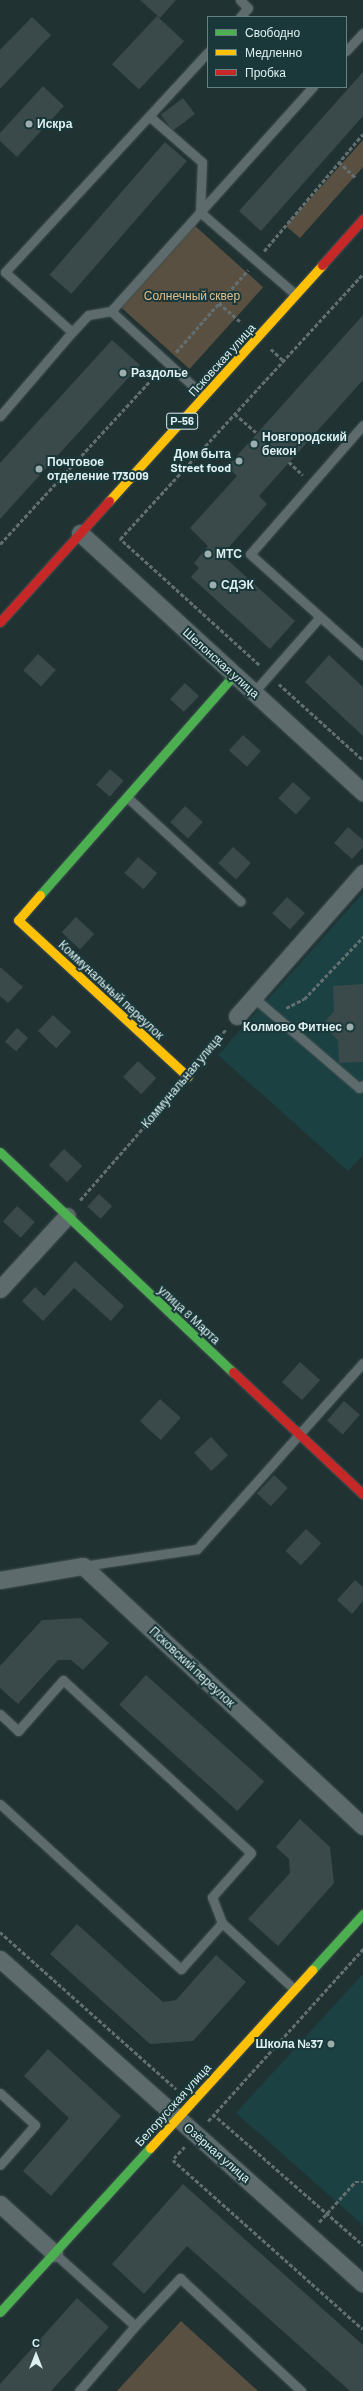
<!DOCTYPE html>
<html>
<head>
<meta charset="utf-8">
<style>
  body { margin:0 }
  #map { position:relative; width:363px; height:2391px; overflow:hidden; background:#213233; font-family:Barlow,sans-serif }
  div>[style] { position:absolute }
  .built>* { inset:0; background:#1b4143 }
  .green>* { inset:0; background:#595041; transform-origin:0 0 }
  .building>* { inset:0; background:#3a4a4b; transform-origin:0 0 }
  .path>* { height:2.5px; margin-top:-1.25px; transform-origin:0; background:repeating-linear-gradient(90deg,#626e6f 0 4px,transparent 0 6px) }
  .roads { filter:drop-shadow(0 0 1px #415051) drop-shadow(0 0 1px #415051) }
  .lane>* { height:9px; margin:-4.5px; padding:0 4.5px; transform-origin:4.5px; border-radius:4.5px; background:#5e6b6c }
  .street>* { height:17px; margin:-8.5px; padding:0 8.5px; transform-origin:8.5px; border-radius:8.5px; background:#5e6b6c }
  .fast>* { height:9px; margin:-4.5px; padding:0 4.5px; transform-origin:4.5px; border-radius:4.5px; background:#4caf50 }
  .slow>* { height:9px; margin:-4.5px; padding:0 4.5px; transform-origin:4.5px; border-radius:4.5px; background:#ffc107 }
  .jam>* { height:9px; margin:-4.5px; padding:0 4.5px; transform-origin:4.5px; border-radius:4.5px; background:#c62828 }
  .dots>* { width:11px; height:11px; translate:-50% -50%; box-sizing:border-box; border:2px solid #1a383a; border-radius:50% }
  span { translate:-50% -50%; white-space:nowrap; text-align:center; line-height:1.15; -webkit-text-stroke:4px #1a383a; paint-order:stroke }
  .shield-label span { padding:1px 3px; background:#1a383a; border:1px solid; border-radius:3px; -webkit-text-stroke-width:0 }
  .shield-label { font-size:11px; color:#deeff0; font-weight:700 }
  .poi-label { font-size:12px; color:#deeff0; font-weight:700 }
  .left { translate:0 -50%; text-align:left }
  .right { translate:-100% -50%; text-align:right }
  .park-label { font-size:12px; color:#e0bd8a }
  .street-label { font-size:12px; color:#deeff0 }
  .legend { position:absolute; left:207px; top:16px; width:140px; height:72px; box-sizing:border-box; background:#1a383a; border:1px solid #688183; margin:0; padding:5px 7px; list-style:none; font-size:12px; color:#deeff0 }
  .legend li { display:flex; align-items:center; gap:8px; height:20px }
  .legend b { width:20px; border:1px solid #688183 }
  .north { position:absolute; left:16px; top:2335px; width:40px; height:40px; -webkit-text-stroke:3px #1a383a; paint-order:stroke; rotate:0deg; font-size:11px; font-weight:700; line-height:16px; text-align:center; color:#deeff0 }
  .north::after { content:''; display:block; margin:auto; width:14px; height:18px; background:#deeff0; clip-path:polygon(50% 0,100% 100%,50% 72%,0 100%) }
</style>
</head>
<body>
<div id="map">
  <div class="built">
    <i style="clip-path:polygon(363px 893px,363px 1155px,348px 1171px,218px 1055px)"></i>
    <i style="clip-path:polygon(363px 1974px,363px 2225px,236px 2113px)"></i>
  </div>
  <div class="green">
    <i style="clip-path:polygon(363px 140px,363px 167px,300px 238px,286px 226px)"></i>
    <i style="left:194px;top:225px;width:93px;height:110px;rotate:42deg"></i>
    <i style="clip-path:polygon(181px 2321px,258px 2391px,117px 2391px)"></i>
  </div>
  <div class="building">
    <i style="clip-path:polygon(140px 0,176px 0,160px 18px)"></i>
    <i style="left:157px;top:16px;width:37px;height:66px;rotate:43deg"></i>
    <i style="clip-path:polygon(32px 17px,51px 35px,0 89px,0 50px)"></i>
    <i style="clip-path:polygon(363px 72px,363px 116px,261px 231px,239px 211px)"></i>
    <i style="clip-path:polygon(43px 86px,64px 106px,17px 157px,0 141px,0 133px)"></i>
    <i style="left:183px;top:98px;width:20px;height:28px;rotate:53deg"></i>
    <i style="left:165px;top:142px;width:29px;height:176px;rotate:41deg"></i>
    <i style="clip-path:polygon(363px 315px,363px 380px,259px 496px,267px 504px,222px 555px,295px 621px,270px 649px,191px 577px,199px 568px,194px 563px,208px 546px,190px 528px,237px 476px,227px 467px)"></i>
    <i style="clip-path:polygon(112px 340px,140px 365px,0 519px,0 463px)"></i>
    <i style="left:38px;top:654px;width:24px;height:22px;rotate:42deg"></i>
    <i style="clip-path:polygon(329px 655px,363px 687px,363px 736px,305px 682px)"></i>
    <i style="left:185px;top:683px;width:19px;height:22px;rotate:43deg"></i>
    <i style="left:243px;top:735px;width:24px;height:21px;rotate:42deg"></i>
    <i style="left:110px;top:769px;width:18px;height:21px;rotate:41deg"></i>
    <i style="left:293px;top:782px;width:24px;height:22px;rotate:42deg"></i>
    <i style="left:185px;top:806px;width:24px;height:22px;rotate:42deg"></i>
    <i style="clip-path:polygon(348px 827px,363px 840px,363px 847px,352px 859px,334px 843px)"></i>
    <i style="left:233px;top:847px;width:24px;height:22px;rotate:42deg"></i>
    <i style="left:138px;top:857px;width:25px;height:21px;rotate:40deg"></i>
    <i style="left:287px;top:897px;width:24px;height:22px;rotate:42deg"></i>
    <i style="left:76px;top:917px;width:25px;height:21px;rotate:43deg"></i>
    <i style="clip-path:polygon(0 967px,23px 987px,8px 1003px,0 996px)"></i>
    <i style="clip-path:polygon(363px 984px,363px 1062px,339px 1063px,338px 1040px,322px 1025px,334px 1011px,333px 986px)"></i>
    <i style="left:53px;top:1015px;width:25px;height:22px;rotate:43deg"></i>
    <i style="left:17px;top:1028px;width:15px;height:18px;rotate:42deg"></i>
    <i style="left:138px;top:1061px;width:25px;height:22px;rotate:43deg"></i>
    <i style="left:64px;top:1149px;width:25px;height:22px;rotate:43deg"></i>
    <i style="left:99px;top:1194px;width:18px;height:17px;rotate:43deg"></i>
    <i style="left:17px;top:1206px;width:24px;height:21px;rotate:42deg"></i>
    <i style="clip-path:polygon(75px 1261px,124px 1306px,111px 1321px,74px 1288px,43px 1321px,22px 1301px,35px 1287px,44px 1296px)"></i>
    <i style="left:300px;top:1362px;width:27px;height:27px;rotate:42deg"></i>
    <i style="left:160px;top:1399px;width:28px;height:30px;rotate:42deg"></i>
    <i style="left:344px;top:1401px;width:21px;height:26px;rotate:41deg"></i>
    <i style="left:211px;top:1437px;width:25px;height:23px;rotate:47deg"></i>
    <i style="left:274px;top:1475px;width:19px;height:25px;rotate:43deg"></i>
    <i style="left:306px;top:1529px;width:21px;height:30px;rotate:43deg"></i>
    <i style="clip-path:polygon(355px 1580px,363px 1587px,363px 1601px,352px 1614px,337px 1600px)"></i>
    <i style="clip-path:polygon(81px 1618px,109px 1643px,83px 1670px,71px 1660px,58px 1660px,18px 1704px,0 1688px,0 1666px,42px 1620px)"></i>
    <i style="left:146px;top:1675px;width:159px;height:40px;rotate:42deg"></i>
    <i style="clip-path:polygon(300px 1819px,330px 1847px,334px 1883px,278px 1946px,248px 1919px,290px 1873px,289px 1859px,276px 1847px)"></i>
    <i style="clip-path:polygon(77px 1924px,163px 2002px,176px 2000px,216px 1955px,246px 1982px,193px 2041px,150px 2044px,50px 1954px)"></i>
    <i style="clip-path:polygon(48px 2049px,121px 2116px,51px 2196px,23px 2171px,69px 2118px,24px 2076px)"></i>
    <i style="clip-path:polygon(183px 2184px,363px 2345px,363px 2391px,350px 2391px,187px 2246px,144px 2294px,112px 2264px)"></i>
    <i style="clip-path:polygon(77px 2298px,109px 2327px,51px 2391px,0 2391px,0 2384px)"></i>
  </div>
  <div class="path">
    <i style="left:339px;top:162px;width:23px;rotate:43deg"></i>
    <i style="left:264px;top:251px;width:153px;rotate:-49.8deg"></i>
    <i style="left:219px;top:303px;width:30px;rotate:41deg"></i>
    <i style="left:271px;top:349px;width:18px;rotate:43deg"></i>
    <i style="left:176px;top:352px;width:109px;rotate:-48.7deg"></i>
    <i style="left:235px;top:414px;width:29px;rotate:41deg"></i>
    <i style="left:289px;top:462px;width:19px;rotate:43deg"></i>
    <i style="left:0;top:544px;width:234px;rotate:-47.4deg"></i>
    <i style="left:259px;top:665px;width:188px;rotate:-137.8deg"></i>
    <i style="left:120px;top:539px;width:360px;rotate:-47.5deg"></i>
    <i style="left:279px;top:684px;width:113px;rotate:42.1deg"></i>
    <i style="left:286px;top:1008px;width:20px;rotate:-27deg"></i>
    <i style="left:304px;top:999px;width:86px;rotate:-46.4deg"></i>
    <i style="left:200px;top:1061px;width:41px;rotate:-50.9deg"></i>
    <i style="left:80px;top:1200px;width:145px;rotate:-48.9deg"></i>
    <i style="left:0;top:1932px;width:236px;rotate:41.7deg"></i>
    <i style="left:213px;top:2114px;width:199px;rotate:41.1deg"></i>
    <i style="left:208px;top:2121px;width:232px;rotate:-48deg"></i>
    <i style="left:185px;top:2147px;width:18px;rotate:133deg"></i>
    <i style="left:173px;top:2160px;width:254px;rotate:41.7deg"></i>
    <i style="left:319px;top:2222px;width:54px;rotate:-48deg"></i>
    <i style="left:355px;top:2182px;width:8px"></i>
  </div>
  <div class="roads">
    <div class="lane">
      <i style="left:240px;top:0;width:11px;rotate:45deg"></i>
      <i style="left:248px;top:8px;width:12px;rotate:132deg"></i>
      <i style="left:346px;top:51px;width:25px;rotate:-47deg"></i>
      <i style="left:149px;top:116px;width:87px;rotate:-47.3deg"></i>
      <i style="left:111px;top:311px;width:302px;rotate:-48deg"></i>
      <i style="left:204px;top:396px;width:126px;rotate:-137.6deg"></i>
      <i style="left:111px;top:311px;width:23px;rotate:170deg"></i>
      <i style="left:88px;top:315px;width:23px;rotate:133deg"></i>
      <i style="left:72px;top:332px;width:90px;rotate:-138.2deg"></i>
      <i style="left:5px;top:272px;width:212px;rotate:-47.3deg"></i>
      <i style="left:149px;top:116px;width:70px;rotate:41deg"></i>
      <i style="left:202px;top:162px;width:50px;rotate:92.3deg"></i>
      <i style="left:200px;top:212px;width:125px;rotate:40.8deg"></i>
      <i style="left:0;top:416px;width:111px;rotate:-49.4deg"></i>
      <i style="left:363px;top:425px;width:171px;rotate:131.2deg"></i>
      <i style="left:250px;top:554px;width:152px;rotate:41.8deg"></i>
      <i style="left:254px;top:692px;width:100px;rotate:-48.7deg"></i>
      <i style="left:127px;top:797px;width:154px;rotate:42.6deg"></i>
      <i style="left:253px;top:997px;width:140px;rotate:40.6deg"></i>
      <i style="left:359px;top:1088px;width:5px;rotate:-37deg"></i>
      <i style="left:83px;top:1566px;width:115px;rotate:-8.5deg"></i>
      <i style="left:197px;top:1549px;width:249px;rotate:-48.3deg"></i>
      <i style="left:0;top:1714px;width:25px;rotate:43deg"></i>
      <i style="left:18px;top:1731px;width:68px;rotate:-48.6deg"></i>
      <i style="left:63px;top:1680px;width:255px;rotate:42.6deg"></i>
      <i style="left:251px;top:1853px;width:59px;rotate:131.6deg"></i>
      <i style="left:212px;top:1897px;width:28px;rotate:69deg"></i>
      <i style="left:222px;top:1923px;width:98px;rotate:42.5deg"></i>
      <i style="left:0;top:1804px;width:245px;rotate:42.4deg"></i>
      <i style="left:181px;top:1969px;width:62px;rotate:-48.3deg"></i>
      <i style="left:0;top:2093px;width:47px;rotate:42.4deg"></i>
      <i style="left:35px;top:2125px;width:53px;rotate:131.2deg"></i>
      <i style="left:54px;top:2253px;width:109px;rotate:42deg"></i>
      <i style="left:135px;top:2326px;width:86px;rotate:130.7deg"></i>
      <i style="left:135px;top:2326px;width:66px;rotate:-46.8deg"></i>
      <i style="left:180px;top:2278px;width:166px;rotate:43deg"></i>
    </div>
    <div class="street">
      <i style="left:80px;top:533px;width:384px;rotate:42.5deg"></i>
      <i style="left:237px;top:1016px;width:191px;rotate:-48.6deg"></i>
      <i style="left:0;top:1289px;width:99px;rotate:-47.5deg"></i>
      <i style="left:0;top:1580px;width:84px;rotate:-9.6deg"></i>
      <i style="left:83px;top:1566px;width:382px;rotate:42.9deg"></i>
      <i style="left:0;top:1959px;width:487px;rotate:41.8deg"></i>
      <i style="left:0;top:2204px;width:73px;rotate:42.2deg"></i>
    </div>
    <div class="fast">
      <i style="left:40px;top:895px;width:293px;rotate:-48.6deg"></i>
      <i style="left:0;top:1152px;width:320px;rotate:43.4deg"></i>
      <i style="left:312px;top:1970px;width:76px;rotate:-47.7deg"></i>
      <i style="left:0;top:2312px;width:222px;rotate:-47.6deg"></i>
    </div>
    <div class="slow">
      <i style="left:109px;top:501px;width:318px;rotate:-47.9deg"></i>
      <i style="left:40px;top:895px;width:33px;rotate:131deg"></i>
      <i style="left:18px;top:920px;width:231px;rotate:42.7deg"></i>
      <i style="left:150px;top:2148px;width:241px;rotate:-47.7deg"></i>
    </div>
    <div class="jam">
      <i style="left:322px;top:265px;width:62px;rotate:-48.3deg"></i>
      <i style="left:0;top:622px;width:163px;rotate:-48deg"></i>
      <i style="left:233px;top:1372px;width:178px;rotate:43.2deg"></i>
    </div>
  </div>
  <div class="dots">
    <i style="left:29px;top:124px;background:#9cadae"></i>
    <i style="left:123px;top:373px;background:#9cadae"></i>
    <i style="left:254px;top:444px;background:#9cadae"></i>
    <i style="left:239px;top:461px;background:#9cadae"></i>
    <i style="left:39px;top:469px;background:#9cadae"></i>
    <i style="left:208px;top:554px;background:#9cadae"></i>
    <i style="left:213px;top:585px;background:#9cadae"></i>
    <i style="left:350px;top:1027px;background:#9cadae"></i>
    <i style="left:331px;top:2044px;background:#9cadae"></i>
  </div>
  <div class="shield-label">
    <span style="left:182px;top:421px">Р-56</span>
  </div>
  <div class="poi-label">
    <span class="left" style="left:37px;top:124px">Искра</span>
    <span class="left" style="left:131px;top:373px">Раздолье</span>
    <span class="left" style="left:262px;top:444px">Новгородский<br>бекон</span>
    <span class="right" style="left:231px;top:461px">Дом быта<br>Street food</span>
    <span class="left" style="left:47px;top:469px">Почтовое<br>отделение 173009</span>
    <span class="left" style="left:216px;top:554px">МТС</span>
    <span class="left" style="left:221px;top:585px">СДЭК</span>
    <span class="right" style="left:342px;top:1027px">Колмово Фитнес</span>
    <span class="right" style="left:323px;top:2044px">Школа №37</span>
  </div>
  <div class="park-label">
    <span style="left:192px;top:296px">Солнечный сквер</span>
  </div>
  <div class="street-label">
    <span style="left:222px;top:360px;rotate:-48deg">Псковская улица</span>
    <span style="left:221px;top:663px;rotate:42deg">Шелонская улица</span>
    <span style="left:111px;top:990px;rotate:43deg">Коммунальный переулок</span>
    <span style="left:182px;top:1081px;rotate:-50deg">Коммунальная улица</span>
    <span style="left:189px;top:1315px;rotate:43deg">улица 8 Марта</span>
    <span style="left:192px;top:1667px;rotate:43deg">Псковский переулок</span>
    <span style="left:173px;top:2105px;rotate:-48deg">Белорусская улица</span>
    <span style="left:217px;top:2153px;rotate:41deg">Озёрная улица</span>
  </div>
  <ul class="legend">
  <li><b style="height:5px;background:#4caf50"></b>Свободно</li>
  <li><b style="height:5px;background:#ffc107"></b>Медленно</li>
  <li><b style="height:5px;background:#c62828"></b>Пробка</li>
  </ul>
  <div class="north">С</div>
</div>
</body>
</html>
